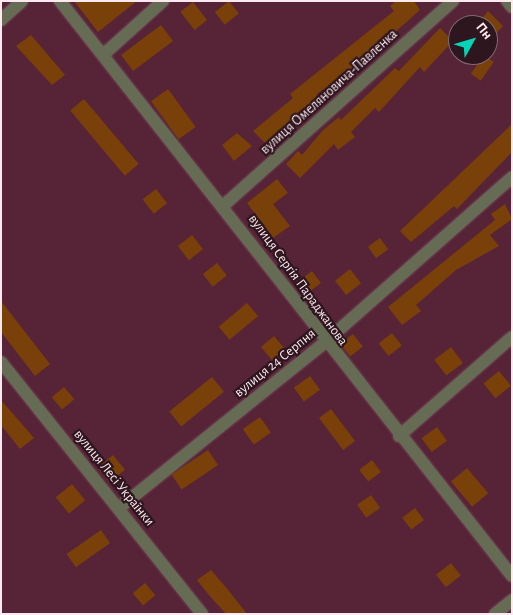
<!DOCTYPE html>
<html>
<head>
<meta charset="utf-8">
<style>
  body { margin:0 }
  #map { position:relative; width:513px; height:615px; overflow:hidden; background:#562337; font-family:"Alegreya Sans",sans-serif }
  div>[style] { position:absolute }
  .building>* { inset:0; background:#794109; transform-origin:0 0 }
  .roads { filter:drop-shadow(0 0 1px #714355) drop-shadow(0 0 1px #714355) }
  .minor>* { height:12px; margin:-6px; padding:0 6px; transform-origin:6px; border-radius:6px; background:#666b54 }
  span { translate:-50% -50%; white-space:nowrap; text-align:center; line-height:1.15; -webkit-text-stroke:4.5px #2d161e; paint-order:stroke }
  .street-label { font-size:14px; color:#fee9f0 }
  .frame { position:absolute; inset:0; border:2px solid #fee9f0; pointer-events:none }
  .north { position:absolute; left:448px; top:15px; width:50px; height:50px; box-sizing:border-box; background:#2d161e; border:1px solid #816a72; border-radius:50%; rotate:51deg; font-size:14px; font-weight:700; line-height:20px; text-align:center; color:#fee9f0 }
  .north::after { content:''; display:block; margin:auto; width:18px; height:22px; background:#04d5b6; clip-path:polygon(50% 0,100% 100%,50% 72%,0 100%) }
</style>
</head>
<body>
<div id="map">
  <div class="building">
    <i style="clip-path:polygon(74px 1px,137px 1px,98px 32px)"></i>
    <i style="left:229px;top:1px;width:16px;height:18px;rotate:52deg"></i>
    <i style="clip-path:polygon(396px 1px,414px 1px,420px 10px,359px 64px,317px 94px,320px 97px,266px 144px,253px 131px,293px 98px,290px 94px,394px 11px,390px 6px)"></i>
    <i style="left:193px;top:2px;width:23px;height:16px;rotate:52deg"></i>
    <i style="clip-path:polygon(488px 11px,503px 26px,488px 42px,488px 25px,477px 25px)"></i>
    <i style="left:161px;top:25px;width:20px;height:50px;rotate:53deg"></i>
    <i style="clip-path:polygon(440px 28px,453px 41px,424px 72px,420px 67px,379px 112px,375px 108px,351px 132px,355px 137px,338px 150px,334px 144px,300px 178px,286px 164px,298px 151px,302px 155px,323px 130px,339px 117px,341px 120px,395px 68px,399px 71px)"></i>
    <i style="clip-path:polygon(31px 35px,65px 75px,52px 85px,16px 46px)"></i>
    <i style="left:484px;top:55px;width:12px;height:23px;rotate:35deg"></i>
    <i style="left:168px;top:89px;width:47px;height:21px;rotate:54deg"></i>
    <i style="left:84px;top:99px;width:85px;height:18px;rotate:50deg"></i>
    <i style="clip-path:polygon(512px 124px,512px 152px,457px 209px,454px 206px,411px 242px,400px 231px)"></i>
    <i style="clip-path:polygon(237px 133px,252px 146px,234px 161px,222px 145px)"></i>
    <i style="clip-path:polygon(277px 179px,288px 193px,273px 204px,290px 226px,273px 238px,247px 203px)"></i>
    <i style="left:156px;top:189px;width:18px;height:17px;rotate:52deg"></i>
    <i style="clip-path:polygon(505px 204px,512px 219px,490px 235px,499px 246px,456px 270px,416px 305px,421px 311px,402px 325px,388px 307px,495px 220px,491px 214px)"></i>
    <i style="left:192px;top:235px;width:18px;height:18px;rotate:52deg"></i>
    <i style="left:380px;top:238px;width:14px;height:15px;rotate:54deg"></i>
    <i style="left:217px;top:263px;width:16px;height:18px;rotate:52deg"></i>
    <i style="left:350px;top:269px;width:18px;height:19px;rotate:52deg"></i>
    <i style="left:312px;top:271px;width:15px;height:16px;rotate:53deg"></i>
    <i style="clip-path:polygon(1px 301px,50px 364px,35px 376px,1px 332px)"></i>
    <i style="left:247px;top:303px;width:17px;height:37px;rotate:50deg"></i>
    <i style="left:392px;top:333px;width:16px;height:17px;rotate:52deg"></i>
    <i style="left:353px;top:334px;width:16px;height:16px;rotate:52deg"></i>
    <i style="left:274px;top:336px;width:17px;height:17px;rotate:50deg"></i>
    <i style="left:451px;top:347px;width:20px;height:21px;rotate:53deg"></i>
    <i style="left:499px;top:371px;width:19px;height:20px;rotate:51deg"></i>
    <i style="left:310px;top:376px;width:17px;height:20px;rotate:54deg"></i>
    <i style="left:212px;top:377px;width:19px;height:55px;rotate:51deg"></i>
    <i style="left:64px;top:387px;width:16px;height:16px;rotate:50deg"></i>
    <i style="clip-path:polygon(1px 400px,34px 438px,20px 449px,1px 425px)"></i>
    <i style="left:331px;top:409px;width:40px;height:15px;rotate:53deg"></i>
    <i style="left:260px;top:417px;width:19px;height:21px;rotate:55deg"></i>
    <i style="left:437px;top:427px;width:17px;height:19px;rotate:54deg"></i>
    <i style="left:208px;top:450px;width:18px;height:44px;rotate:56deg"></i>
    <i style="left:113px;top:455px;width:19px;height:20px;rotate:51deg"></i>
    <i style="left:372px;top:460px;width:15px;height:16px;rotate:53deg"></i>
    <i style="left:467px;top:468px;width:33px;height:21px;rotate:50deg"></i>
    <i style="left:72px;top:484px;width:21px;height:21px;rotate:51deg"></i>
    <i style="left:371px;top:495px;width:16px;height:17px;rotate:55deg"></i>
    <i style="left:415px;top:508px;width:15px;height:16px;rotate:53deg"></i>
    <i style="left:101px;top:530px;width:16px;height:42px;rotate:55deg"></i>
    <i style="left:451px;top:563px;width:16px;height:19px;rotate:52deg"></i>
    <i style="clip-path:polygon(211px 570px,229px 591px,247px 614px,226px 614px,208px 594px,197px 580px)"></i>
    <i style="left:145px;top:583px;width:16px;height:16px;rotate:50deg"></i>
  </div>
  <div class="roads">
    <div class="minor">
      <i style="left:60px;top:1px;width:731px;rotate:51.83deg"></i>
      <i style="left:507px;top:1px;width:8px;rotate:50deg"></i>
      <i style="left:1px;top:20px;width:28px;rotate:-42deg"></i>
      <i style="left:103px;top:55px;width:81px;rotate:-42deg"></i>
      <i style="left:224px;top:205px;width:307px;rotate:-41.7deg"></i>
      <i style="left:1px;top:362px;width:322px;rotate:51.4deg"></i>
      <i style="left:399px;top:436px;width:150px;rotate:-41.2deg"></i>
      <i style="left:119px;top:508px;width:263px;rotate:-38.8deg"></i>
      <i style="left:324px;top:343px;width:251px;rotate:-41.4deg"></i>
      <i style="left:495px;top:614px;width:22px;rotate:-39deg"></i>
    </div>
  </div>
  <div class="street-label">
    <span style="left:329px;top:92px;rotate:-42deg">вулиця Омеляновича-Павленка</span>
    <span style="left:298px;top:280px;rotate:54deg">вулиця Сергія Параджанова</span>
    <span style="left:275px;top:363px;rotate:-39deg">вулиця 24 Серпня</span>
    <span style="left:114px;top:478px;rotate:51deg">вулиця Лесі Українки</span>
  </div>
  <div class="frame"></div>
  <div class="north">Пн</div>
</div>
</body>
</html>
